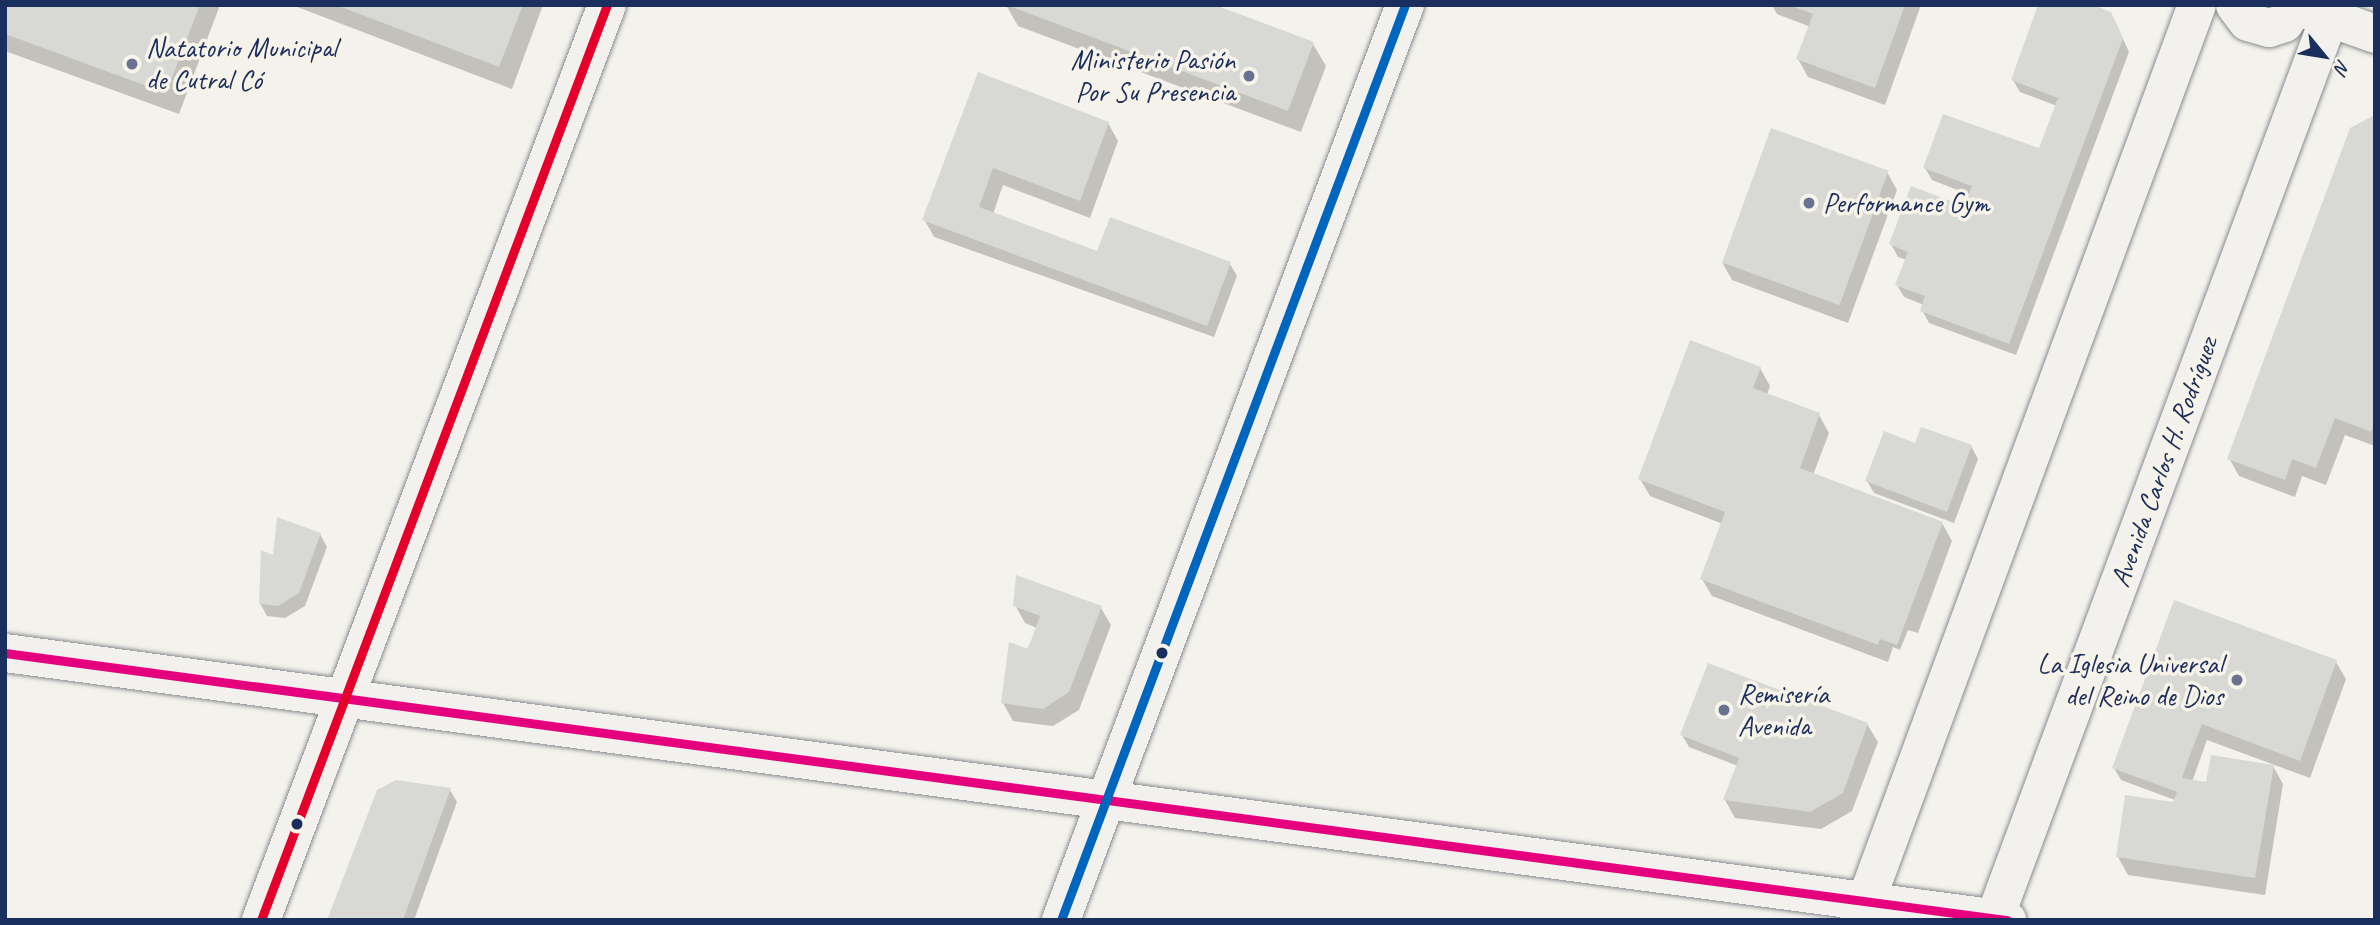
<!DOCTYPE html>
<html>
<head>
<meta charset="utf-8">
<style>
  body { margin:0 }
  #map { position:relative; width:2380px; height:925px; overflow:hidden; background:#f4f2ec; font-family:Caveat,sans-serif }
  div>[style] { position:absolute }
  .shadow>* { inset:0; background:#0003 }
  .building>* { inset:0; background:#d8d8d5; transform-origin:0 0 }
  .roads { filter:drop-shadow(0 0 2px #898c92) drop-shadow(0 0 2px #898c92) }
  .minor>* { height:38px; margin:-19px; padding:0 19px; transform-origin:19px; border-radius:19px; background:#f2f1ed }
  .major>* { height:38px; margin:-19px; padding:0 19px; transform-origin:19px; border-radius:19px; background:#f2f1ed }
  .bus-1>* { height:9px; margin:-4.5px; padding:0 4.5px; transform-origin:4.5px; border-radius:4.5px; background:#e5007d }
  .bus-2>* { height:9px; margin:-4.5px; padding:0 4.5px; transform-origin:4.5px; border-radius:4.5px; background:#e4002b }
  .bus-3>* { height:9px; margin:-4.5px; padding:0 4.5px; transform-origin:4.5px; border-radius:4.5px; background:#0065bd }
  .dots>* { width:19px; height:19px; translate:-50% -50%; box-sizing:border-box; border:4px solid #f7f3e8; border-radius:50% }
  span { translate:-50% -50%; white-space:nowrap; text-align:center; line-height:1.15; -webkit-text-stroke:7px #f7f3e8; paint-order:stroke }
  .poi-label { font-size:28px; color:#1b2f5e }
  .left { translate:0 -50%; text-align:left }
  .right { translate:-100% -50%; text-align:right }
  .street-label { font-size:28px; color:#1b2f5e }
  .frame { position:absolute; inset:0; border:7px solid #1b2f5e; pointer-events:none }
  .north { position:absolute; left:2289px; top:21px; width:70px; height:70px; -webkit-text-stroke:5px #f7f3e8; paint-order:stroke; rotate:120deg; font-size:19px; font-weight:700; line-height:28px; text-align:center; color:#1b2f5e }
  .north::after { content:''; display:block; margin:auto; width:24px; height:32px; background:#1b2f5e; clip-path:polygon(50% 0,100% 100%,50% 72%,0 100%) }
</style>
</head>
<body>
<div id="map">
  <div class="shadow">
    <i style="clip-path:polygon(5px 5px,220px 5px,179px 114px,5px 51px)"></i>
    <i style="clip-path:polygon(292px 5px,543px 5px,512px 89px)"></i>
    <i style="clip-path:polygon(1006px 5px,1210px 5px,1313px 44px,1326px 66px,1301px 132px,1018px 26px)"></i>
    <i style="clip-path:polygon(1772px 5px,1921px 5px,1885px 105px,1808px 77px,1798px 59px,1811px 27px,1777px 14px)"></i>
    <i style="clip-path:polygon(2117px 26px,2129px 52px,2016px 355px,1929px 323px,1922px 310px,1924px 305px,1904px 297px,1897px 285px,1907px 260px,1898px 257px,1891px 244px,1965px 208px,1970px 195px,1932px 180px,1925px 168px,2040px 150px,2057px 106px,2020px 92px,2013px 80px)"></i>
    <i style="clip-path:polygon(979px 74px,1108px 123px,1118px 141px,1090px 218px,1003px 185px,993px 214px,1098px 253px,1230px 264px,1237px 276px,1214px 337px,934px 237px,924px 219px)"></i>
    <i style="clip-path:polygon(2375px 117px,2375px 446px,2345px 435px,2326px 485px,2302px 476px,2295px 497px,2239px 476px,2229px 458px)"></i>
    <i style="clip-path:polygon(1887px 172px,1897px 190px,1848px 323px,1732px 280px,1722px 262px)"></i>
    <i style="clip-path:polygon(1760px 368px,1770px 386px,1767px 395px,1819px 415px,1829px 433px,1813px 475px,1942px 523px,1952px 541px,1918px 633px,1908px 630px,1900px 650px,1893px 647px,1888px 662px,1712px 596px,1702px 579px,1723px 524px,1650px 496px,1640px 479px)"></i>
    <i style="clip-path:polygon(1917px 445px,1971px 446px,1978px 459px,1954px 523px,1874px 493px,1867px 481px)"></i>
    <i style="clip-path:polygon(320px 534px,327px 547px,305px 606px,285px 618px,267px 616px,260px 603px,275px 558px)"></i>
    <i style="clip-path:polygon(2175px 602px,2336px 662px,2346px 679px,2310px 778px,2207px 740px,2192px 782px,2208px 784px,2273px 766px,2283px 784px,2265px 895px,2128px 875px,2118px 857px,2175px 800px,2121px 780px,2114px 768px)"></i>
    <i style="clip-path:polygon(1015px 605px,1101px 608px,1111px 625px,1079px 710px,1053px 726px,1013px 721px,1003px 703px,1037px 628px,1025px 623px)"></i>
    <i style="clip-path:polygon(1867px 724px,1878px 742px,1852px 811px,1821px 829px,1735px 818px,1725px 800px,1738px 766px,1689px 747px,1682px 735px)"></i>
    <i style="clip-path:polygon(450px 790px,457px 802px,414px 920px,329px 920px)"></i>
  </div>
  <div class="building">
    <i style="clip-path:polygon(5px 5px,200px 5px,166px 93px,5px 34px)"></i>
    <i style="clip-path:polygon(336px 5px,523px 5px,499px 67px)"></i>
    <i style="clip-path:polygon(1007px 5px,1215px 5px,1314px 42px,1288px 111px)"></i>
    <i style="clip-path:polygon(1789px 5px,1905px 5px,1875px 88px,1796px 59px,1813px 14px)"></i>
    <i style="clip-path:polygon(2038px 5px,2093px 5px,2111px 12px,2123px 38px,2009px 344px,1920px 311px,1925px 296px,1895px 285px,1908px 252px,1889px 244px,1911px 186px,1964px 206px,1972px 186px,1923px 168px,1943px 114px,2039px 148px,2058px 98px,2011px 80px)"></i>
    <i style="clip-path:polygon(978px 72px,1109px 122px,1080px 201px,993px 168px,979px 207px,1097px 251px,1110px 217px,1231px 262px,1207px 326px,922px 220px)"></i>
    <i style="clip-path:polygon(2375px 115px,2375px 421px,2371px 432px,2335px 418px,2316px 468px,2292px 459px,2285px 480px,2227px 459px,2350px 128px)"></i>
    <i style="left:1771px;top:128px;width:125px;height:143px;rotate:20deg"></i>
    <i style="clip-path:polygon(1690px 340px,1761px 367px,1753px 388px,1820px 413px,1800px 468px,1943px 522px,1897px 645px,1880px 639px,1878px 645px,1700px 579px,1725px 512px,1638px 479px)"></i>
    <i style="clip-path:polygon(1921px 427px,1972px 445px,1947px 512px,1865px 481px,1884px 431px,1915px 443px)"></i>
    <i style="clip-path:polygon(277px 517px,321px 533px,299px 593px,278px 606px,259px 604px,261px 550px,273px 555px)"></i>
    <i style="clip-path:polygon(1016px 575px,1102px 606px,1069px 692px,1043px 709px,1001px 703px,1009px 642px,1028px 649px,1040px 616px,1013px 606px)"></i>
    <i style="clip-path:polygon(2174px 600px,2337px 660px,2300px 761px,2202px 724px,2191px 752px,2182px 778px,2206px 782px,2211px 755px,2274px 765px,2255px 878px,2116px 857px,2125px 795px,2173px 802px,2177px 792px,2112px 768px)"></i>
    <i style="clip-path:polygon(1708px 663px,1868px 723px,1843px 793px,1810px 812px,1723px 800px,1739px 758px,1680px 735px)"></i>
    <i style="clip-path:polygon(396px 780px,451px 788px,403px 920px,327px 920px,377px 790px)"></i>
  </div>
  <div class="roads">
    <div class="minor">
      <i style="left:2235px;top:5px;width:21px;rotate:53deg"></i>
      <i style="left:2248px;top:22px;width:22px;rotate:16deg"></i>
      <i style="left:2269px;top:28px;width:16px;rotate:-18deg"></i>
      <i style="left:2284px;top:23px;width:22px;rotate:-54deg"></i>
      <i style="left:2297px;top:6px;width:83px;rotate:19.7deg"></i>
      <i style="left:5px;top:653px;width:2020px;rotate:7.6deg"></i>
      <i style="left:261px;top:920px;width:978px;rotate:-69.29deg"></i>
      <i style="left:1061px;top:920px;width:978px;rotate:-69.4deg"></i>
    </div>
    <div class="major">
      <i style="left:1859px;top:920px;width:975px;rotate:-69.73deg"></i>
      <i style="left:1994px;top:920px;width:976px;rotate:-69.62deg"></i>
    </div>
  </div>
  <div class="bus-1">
    <i style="left:5px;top:653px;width:2020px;rotate:7.6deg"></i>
  </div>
  <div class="bus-2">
    <i style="left:261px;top:920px;width:978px;rotate:-69.29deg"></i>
  </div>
  <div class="bus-3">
    <i style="left:1061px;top:920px;width:978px;rotate:-69.4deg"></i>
  </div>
  <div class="dots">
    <i style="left:132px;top:64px;background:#677390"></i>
    <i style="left:1249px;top:76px;background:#677390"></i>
    <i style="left:1809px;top:203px;background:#677390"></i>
    <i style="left:1162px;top:653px;background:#1b2f5e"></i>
    <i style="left:2237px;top:680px;background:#677390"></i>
    <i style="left:1724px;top:710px;background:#677390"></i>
    <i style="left:297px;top:824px;background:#1b2f5e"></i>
  </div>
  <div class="poi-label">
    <span class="left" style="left:146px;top:64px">Natatorio Municipal<br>de Cutral Có</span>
    <span class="right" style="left:1235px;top:76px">Ministerio Pasión<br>Por Su Presencia</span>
    <span class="left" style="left:1823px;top:203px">Performance Gym</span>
    <span class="right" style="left:2223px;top:680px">La Iglesia Universal<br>del Reino de Dios</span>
    <span class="left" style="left:1738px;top:710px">Remisería<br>Avenida</span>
  </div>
  <div class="street-label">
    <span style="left:2164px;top:462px;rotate:-70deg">Avenida Carlos H. Rodríguez</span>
  </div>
  <div class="frame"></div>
  <div class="north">N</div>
</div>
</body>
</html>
